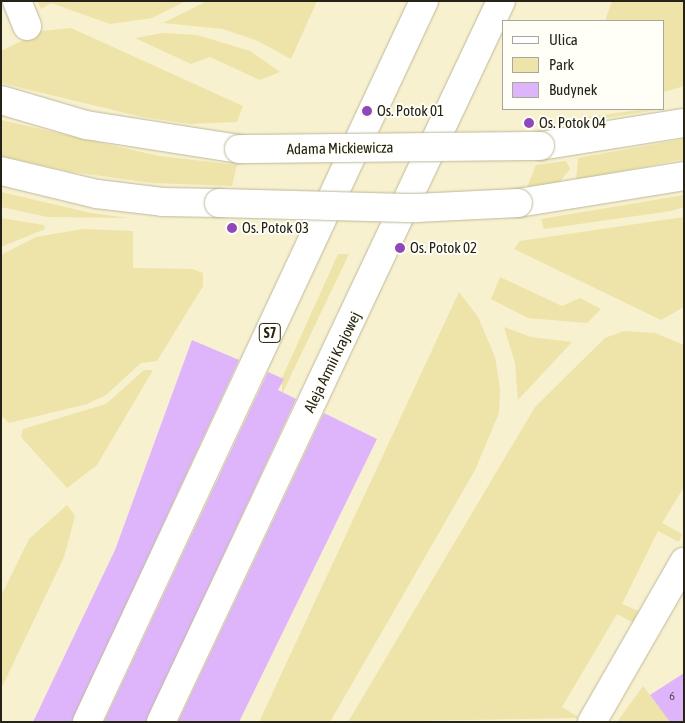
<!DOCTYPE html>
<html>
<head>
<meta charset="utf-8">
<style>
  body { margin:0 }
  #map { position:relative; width:685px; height:723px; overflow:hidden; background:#f7f1d0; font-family:"Asap Condensed",sans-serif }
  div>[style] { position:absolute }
  .green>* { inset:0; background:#eee3a8 }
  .building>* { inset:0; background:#deb5fa }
  .roads { filter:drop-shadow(0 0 1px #beb999) drop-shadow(0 0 1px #beb999) }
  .minor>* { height:28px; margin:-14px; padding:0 14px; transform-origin:14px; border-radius:14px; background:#fff }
  .tertiary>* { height:28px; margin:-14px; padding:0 14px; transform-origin:14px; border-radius:14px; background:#fff }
  .motorway>* { height:28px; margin:-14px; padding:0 14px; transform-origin:14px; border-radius:14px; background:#fff }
  .bridges { filter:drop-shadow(0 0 1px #beb999) drop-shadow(0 0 1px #beb999) }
  .tertiary-bridge>* { height:28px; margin:-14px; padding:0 14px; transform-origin:14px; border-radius:14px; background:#fff }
  .dots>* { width:14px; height:14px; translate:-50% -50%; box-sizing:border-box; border:2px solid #fffef7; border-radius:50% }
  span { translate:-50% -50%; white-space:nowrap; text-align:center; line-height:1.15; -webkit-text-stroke:4px #fffef7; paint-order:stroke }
  .number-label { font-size:12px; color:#534850 }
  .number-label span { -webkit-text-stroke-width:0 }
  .shield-label span { padding:1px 4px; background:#fffef7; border:1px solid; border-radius:4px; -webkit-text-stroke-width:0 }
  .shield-label { font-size:14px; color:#252317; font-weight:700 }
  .poi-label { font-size:15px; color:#252317 }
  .left { translate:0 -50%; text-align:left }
  .street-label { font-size:15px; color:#252317 }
  .frame { position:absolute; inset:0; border:2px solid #252317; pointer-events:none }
  .legend { position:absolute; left:502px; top:20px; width:162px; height:90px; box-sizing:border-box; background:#fffef7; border:1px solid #a8a69d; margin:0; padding:6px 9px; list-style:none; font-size:15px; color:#252317 }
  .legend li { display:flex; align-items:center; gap:10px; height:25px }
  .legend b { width:25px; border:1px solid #a8a69d }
</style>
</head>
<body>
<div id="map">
  <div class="green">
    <i style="clip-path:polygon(37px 1px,186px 1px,152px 18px,110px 24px,51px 3px,41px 9px)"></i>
    <i style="clip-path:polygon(207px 1px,317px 1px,291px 59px,258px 41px,223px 29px,163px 23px)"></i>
    <i style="clip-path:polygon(612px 1px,684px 1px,684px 86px,664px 92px,664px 21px,605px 21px)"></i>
    <i style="clip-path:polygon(71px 28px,243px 106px,237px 122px,190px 124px,142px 117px,1px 83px,1px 51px,42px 31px)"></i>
    <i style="clip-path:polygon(163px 33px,197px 35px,250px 51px,280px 72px,260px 80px,210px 57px,191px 64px,135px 38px)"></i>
    <i style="clip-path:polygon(646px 109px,663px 109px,561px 125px,567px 120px)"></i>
    <i style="clip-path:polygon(1px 120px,159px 156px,237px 165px,232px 186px,152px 183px,72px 172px,5px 157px,1px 156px)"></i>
    <i style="clip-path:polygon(684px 139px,684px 159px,576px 180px,578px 158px)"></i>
    <i style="clip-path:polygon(566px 161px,570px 169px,559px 183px,527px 187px,536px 165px)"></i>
    <i style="clip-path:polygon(1px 192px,91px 213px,128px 218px,48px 217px,1px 207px)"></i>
    <i style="clip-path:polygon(684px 195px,684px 207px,671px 211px,544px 229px,541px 219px)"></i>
    <i style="clip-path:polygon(684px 217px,684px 307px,661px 320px,514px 249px,520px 241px)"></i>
    <i style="clip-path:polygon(1px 218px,44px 225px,45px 229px,1px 247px)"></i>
    <i style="clip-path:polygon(83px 229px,133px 231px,133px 268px,192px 269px,203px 273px,203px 286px,157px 361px,141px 363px,106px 395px,87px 404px,9px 423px,1px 415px,1px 255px,36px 237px)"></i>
    <i style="clip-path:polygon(338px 254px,349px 254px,282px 394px,282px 378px)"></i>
    <i style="clip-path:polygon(500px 277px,562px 306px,580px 298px,601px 309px,587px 323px,528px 318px,491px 299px)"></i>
    <i style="clip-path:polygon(459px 292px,478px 317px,495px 357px,500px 389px,499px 413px,475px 470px,330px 722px,259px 722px)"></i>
    <i style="clip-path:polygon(504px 327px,531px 337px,572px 342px,518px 400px,515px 363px)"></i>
    <i style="clip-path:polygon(624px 331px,655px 333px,684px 345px,684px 487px,662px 523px,682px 534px,679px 542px,658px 531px,622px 604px,641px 612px,634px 623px,617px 614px,562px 707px,580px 718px,348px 722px,535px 407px,605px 338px)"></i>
    <i style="clip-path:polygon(144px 370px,153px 370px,97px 465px,67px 488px,21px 437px,23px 429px,106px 404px)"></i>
    <i style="clip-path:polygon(67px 505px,75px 516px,64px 557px,1px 689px,1px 596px,29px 539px)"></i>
    <i style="clip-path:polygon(643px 686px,668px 719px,676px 722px,617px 722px)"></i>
  </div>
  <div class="building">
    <i style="clip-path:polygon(192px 340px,239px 360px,72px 722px,33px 722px,115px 550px)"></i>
    <i style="clip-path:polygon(268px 372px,284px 379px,278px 390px,296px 399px,146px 722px,104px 722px)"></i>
    <i style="clip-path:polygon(324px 413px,377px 439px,239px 722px,178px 722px)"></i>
    <i style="clip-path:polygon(684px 673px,684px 722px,670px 722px,650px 695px)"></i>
  </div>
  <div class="roads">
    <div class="minor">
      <i style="left:17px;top:1px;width:27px;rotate:68deg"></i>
      <i style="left:592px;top:722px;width:185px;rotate:-60.1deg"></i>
    </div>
    <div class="tertiary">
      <i style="left:1px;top:100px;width:89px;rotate:16.4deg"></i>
      <i style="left:86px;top:125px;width:155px;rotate:8.9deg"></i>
      <i style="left:540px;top:146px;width:146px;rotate:-9.1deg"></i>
      <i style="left:1px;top:171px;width:99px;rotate:13.5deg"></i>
      <i style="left:97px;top:194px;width:66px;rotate:6.9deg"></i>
      <i style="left:163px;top:202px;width:56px;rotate:1deg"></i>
      <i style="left:518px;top:203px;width:168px;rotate:-9.2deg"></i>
    </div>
    <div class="motorway">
      <i style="left:87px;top:722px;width:796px;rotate:-64.95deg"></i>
      <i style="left:161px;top:722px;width:797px;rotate:-64.75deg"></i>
    </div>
  </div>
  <div class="bridges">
    <div class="tertiary-bridge">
      <i style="left:239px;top:149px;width:301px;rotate:-0.6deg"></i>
      <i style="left:219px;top:203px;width:197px;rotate:1.5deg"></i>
      <i style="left:416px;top:208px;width:102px;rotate:-2.8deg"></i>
    </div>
  </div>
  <div class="dots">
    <i style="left:367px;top:111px;background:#8f47b9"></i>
    <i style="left:529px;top:123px;background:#8f47b9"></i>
    <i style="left:232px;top:228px;background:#8f47b9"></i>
    <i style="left:400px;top:248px;background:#8f47b9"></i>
  </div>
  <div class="number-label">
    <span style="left:672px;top:697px">6</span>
  </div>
  <div class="shield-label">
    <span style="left:270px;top:333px">S7</span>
  </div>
  <div class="poi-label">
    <span class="left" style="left:377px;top:111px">Os. Potok 01</span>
    <span class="left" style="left:539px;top:123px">Os. Potok 04</span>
    <span class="left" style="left:242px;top:228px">Os. Potok 03</span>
    <span class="left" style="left:410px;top:248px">Os. Potok 02</span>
  </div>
  <div class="street-label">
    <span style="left:340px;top:148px;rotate:-1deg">Adama Mickiewicza</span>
    <span style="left:332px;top:362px;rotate:-64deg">Aleja Armii Krajowej</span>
  </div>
  <div class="frame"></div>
  <ul class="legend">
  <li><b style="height:6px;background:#fff"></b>Ulica</li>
  <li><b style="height:14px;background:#eee3a8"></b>Park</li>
  <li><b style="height:14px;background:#deb5fa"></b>Budynek</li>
  </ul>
</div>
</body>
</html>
